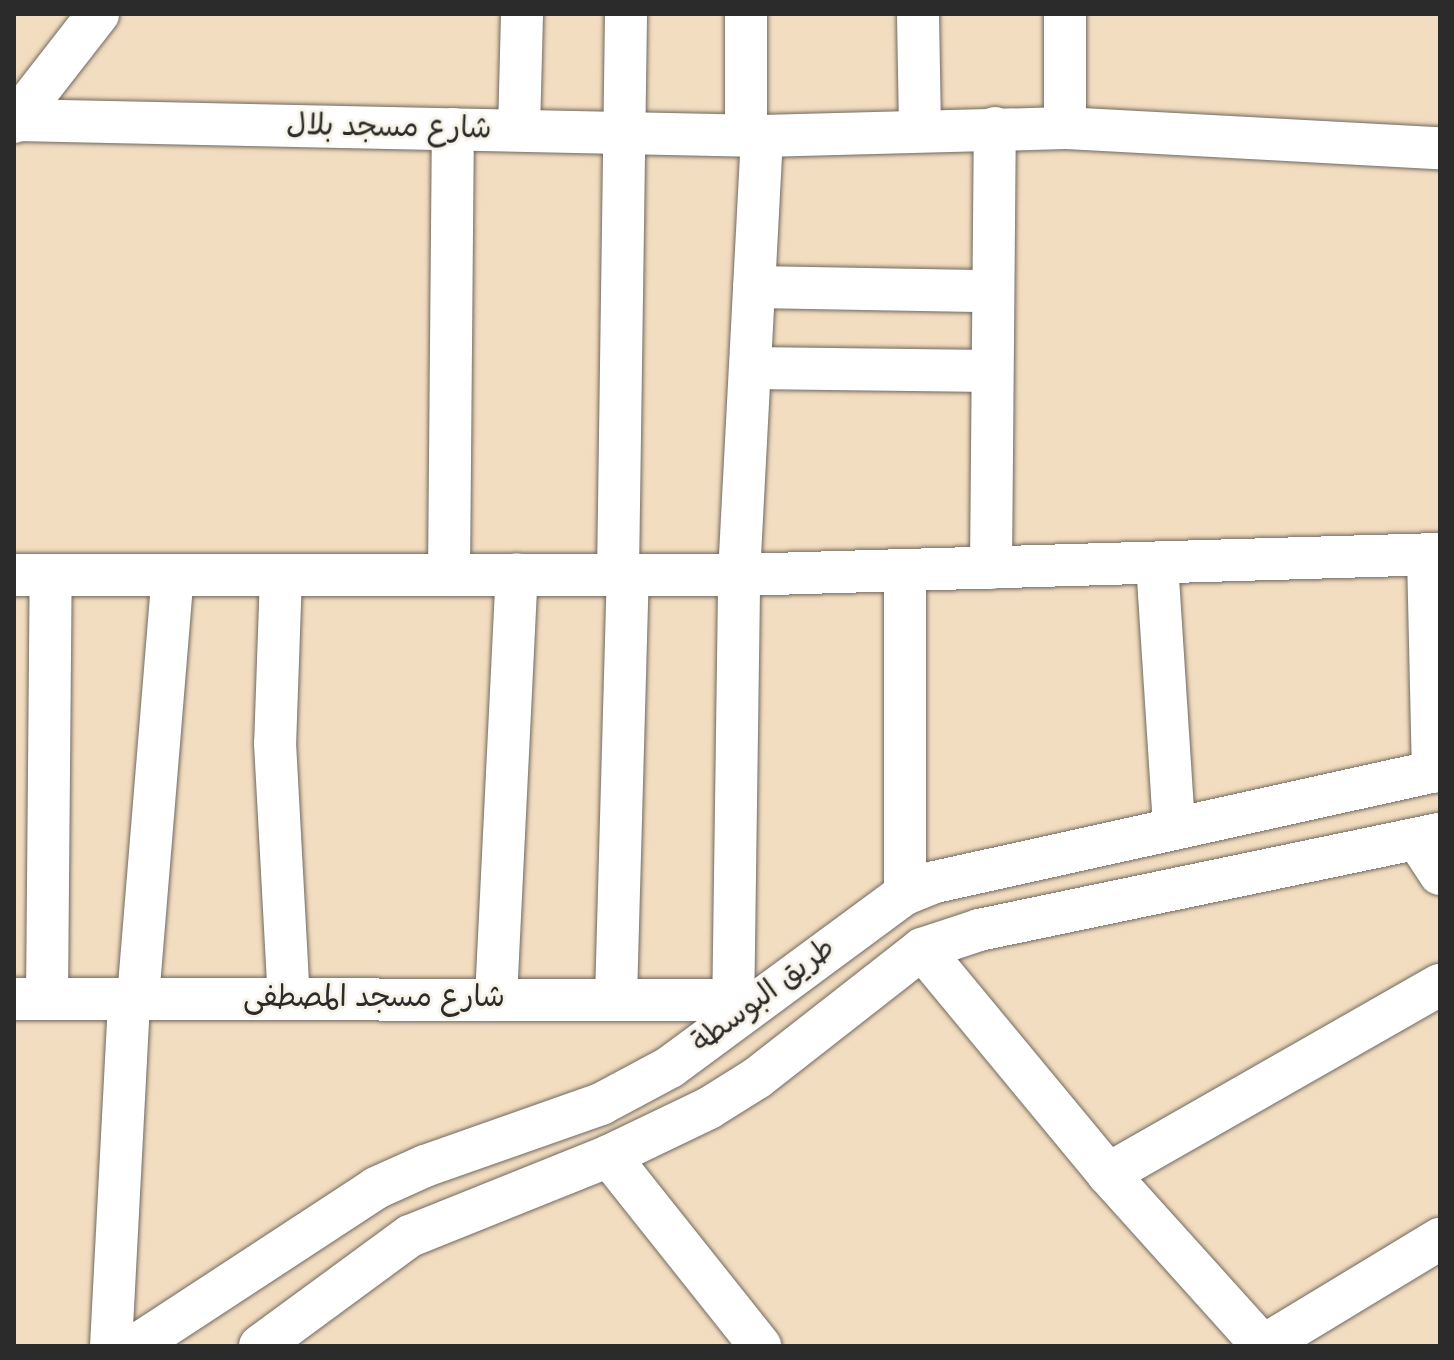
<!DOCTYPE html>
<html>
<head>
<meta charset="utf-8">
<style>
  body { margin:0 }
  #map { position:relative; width:1454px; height:1360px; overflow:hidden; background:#f3ddc0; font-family:Mynerve,"Playpen Sans Arabic",sans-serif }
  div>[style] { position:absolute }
  .roads { filter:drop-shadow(0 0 2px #71695f) drop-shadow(0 0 2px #71695f) }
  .minor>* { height:42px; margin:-21px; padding:0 21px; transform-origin:21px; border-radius:21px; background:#fff }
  span { translate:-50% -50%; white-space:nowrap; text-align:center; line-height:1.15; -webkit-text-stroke:6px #f7f3e8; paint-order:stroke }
  .street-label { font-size:30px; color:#2b2b2b }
  .frame { position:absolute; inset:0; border:16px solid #2b2b2b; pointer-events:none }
</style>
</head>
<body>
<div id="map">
  <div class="roads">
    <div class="minor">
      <i style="left:918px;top:14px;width:115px;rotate:89deg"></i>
      <i style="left:16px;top:120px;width:746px;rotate:1.23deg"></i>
      <i style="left:762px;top:136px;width:303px;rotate:-1.5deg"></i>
      <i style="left:1065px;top:128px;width:376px;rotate:3.1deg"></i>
      <i style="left:14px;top:122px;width:137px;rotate:-52.1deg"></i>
      <i style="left:1065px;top:128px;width:114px;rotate:-90deg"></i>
      <i style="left:519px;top:130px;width:116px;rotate:-88.5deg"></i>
      <i style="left:746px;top:135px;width:121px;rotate:-90deg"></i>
      <i style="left:754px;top:287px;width:237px;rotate:1deg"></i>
      <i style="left:750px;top:368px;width:241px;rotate:0.7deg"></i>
      <i style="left:1428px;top:555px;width:217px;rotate:88.7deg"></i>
      <i style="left:1157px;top:563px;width:266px;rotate:86.3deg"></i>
      <i style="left:991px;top:568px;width:440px;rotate:-89.5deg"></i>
      <i style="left:14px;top:575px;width:725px"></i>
      <i style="left:739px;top:575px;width:701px;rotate:-1.72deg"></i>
      <i style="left:281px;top:575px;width:168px;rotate:92deg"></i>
      <i style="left:275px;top:743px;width:256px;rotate:86.9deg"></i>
      <i style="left:449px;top:575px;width:446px;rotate:-89.5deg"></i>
      <i style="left:618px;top:575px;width:561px;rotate:-89.18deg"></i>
      <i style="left:1417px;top:839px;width:42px;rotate:56.7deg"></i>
      <i style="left:905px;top:894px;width:324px;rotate:-90deg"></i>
      <i style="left:922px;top:949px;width:292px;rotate:50.4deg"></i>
      <i style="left:1108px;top:1174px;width:232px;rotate:48deg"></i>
      <i style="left:1263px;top:1346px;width:207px;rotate:-31.2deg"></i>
      <i style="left:138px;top:998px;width:424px;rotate:-85.3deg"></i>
      <i style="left:496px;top:998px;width:424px;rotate:-87.2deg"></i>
      <i style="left:616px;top:998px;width:423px;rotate:-88.4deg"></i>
      <i style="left:14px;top:999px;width:720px;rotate:0.08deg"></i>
      <i style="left:47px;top:999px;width:424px;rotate:-89.5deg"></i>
      <i style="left:733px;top:1019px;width:444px;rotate:-89.2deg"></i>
      <i style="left:739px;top:575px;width:440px;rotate:-87deg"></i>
      <i style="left:609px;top:1156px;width:243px;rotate:51.5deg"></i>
      <i style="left:1108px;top:1174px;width:382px;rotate:-29.7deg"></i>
      <i style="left:111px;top:1346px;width:347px;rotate:-87deg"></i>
      <i style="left:135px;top:1346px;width:288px;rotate:-33.2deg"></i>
      <i style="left:376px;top:1188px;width:54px;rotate:-24.2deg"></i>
      <i style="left:425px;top:1166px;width:187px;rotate:-19.4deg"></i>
      <i style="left:601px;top:1104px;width:78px;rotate:-28.2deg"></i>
      <i style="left:670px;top:1067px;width:292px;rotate:-36.4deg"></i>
      <i style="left:905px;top:894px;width:32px;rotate:-22deg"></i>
      <i style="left:935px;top:882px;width:517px;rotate:-12.5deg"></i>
      <i style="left:260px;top:1346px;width:186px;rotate:-36.3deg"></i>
      <i style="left:410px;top:1236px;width:214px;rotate:-21.9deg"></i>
      <i style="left:609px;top:1156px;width:111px;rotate:-25.6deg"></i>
      <i style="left:709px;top:1108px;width:57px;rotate:-32deg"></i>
      <i style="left:757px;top:1078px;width:209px;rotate:-38deg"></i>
      <i style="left:922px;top:949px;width:60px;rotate:-18.4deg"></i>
      <i style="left:979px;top:930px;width:471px;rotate:-11.8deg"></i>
    </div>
  </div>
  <div class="street-label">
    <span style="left:389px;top:128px;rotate:1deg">شارع مسجد بلال</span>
    <span style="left:764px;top:996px;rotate:-37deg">طريق البوسطة</span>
    <span style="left:374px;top:998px">شارع مسجد المصطفى</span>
  </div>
  <div class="frame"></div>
</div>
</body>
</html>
